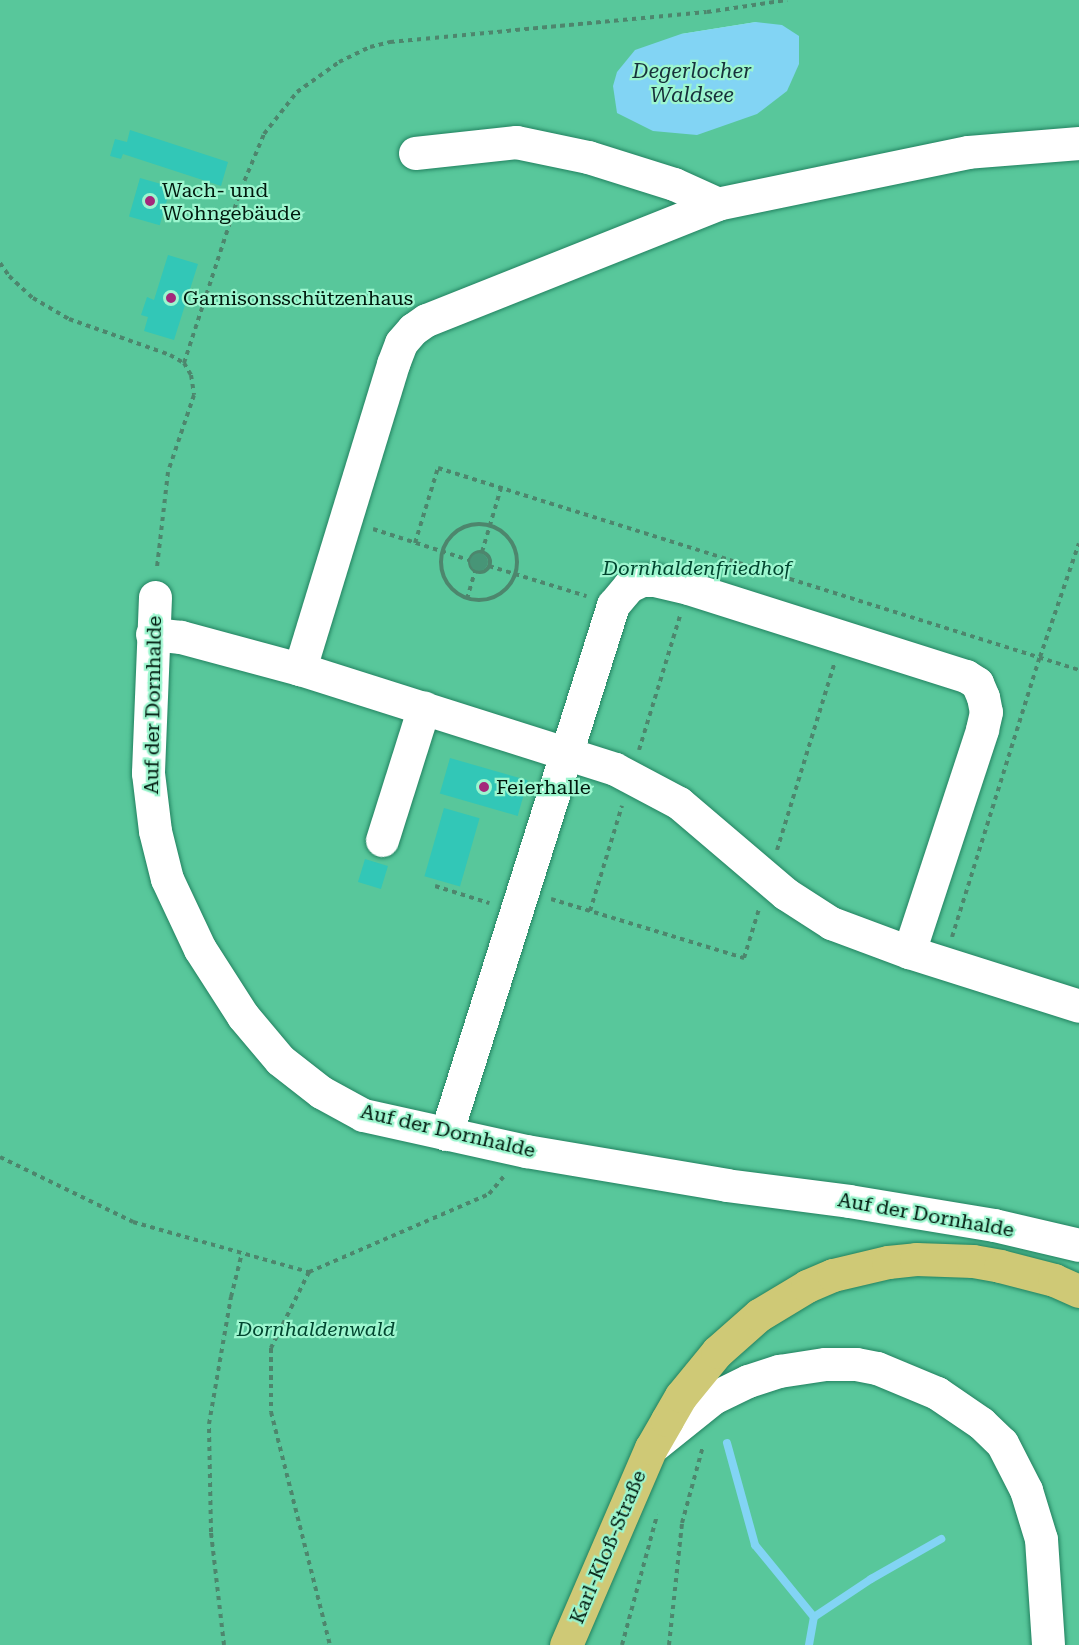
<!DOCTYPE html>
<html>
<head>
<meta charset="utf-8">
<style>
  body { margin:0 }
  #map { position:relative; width:1079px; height:1645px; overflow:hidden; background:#9df6cf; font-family:"Roboto Serif",serif }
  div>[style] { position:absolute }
  .green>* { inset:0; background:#58c79b }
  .water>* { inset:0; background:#82d4f4 }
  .stream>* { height:8px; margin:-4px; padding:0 4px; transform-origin:4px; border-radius:4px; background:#82d4f4 }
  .building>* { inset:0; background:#32c7b7; transform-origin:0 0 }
  .path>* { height:4px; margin-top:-2px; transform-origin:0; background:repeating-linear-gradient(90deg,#4d866d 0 4.5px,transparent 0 9px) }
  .path>.ring { margin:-2px; padding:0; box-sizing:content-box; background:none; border:4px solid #4d866d; border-radius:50% }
  .roads { filter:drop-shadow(0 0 2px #228260) drop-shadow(0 0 2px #228260) }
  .minor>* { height:33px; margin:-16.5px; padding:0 16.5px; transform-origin:16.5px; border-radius:16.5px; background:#fff }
  .major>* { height:33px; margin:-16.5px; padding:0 16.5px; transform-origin:16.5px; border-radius:16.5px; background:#cfc976 }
  .trees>* { width:18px; height:18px; margin:-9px; border-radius:50%; background:#479577 }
  .dots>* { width:16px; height:16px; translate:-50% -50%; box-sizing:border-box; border:3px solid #9df6cf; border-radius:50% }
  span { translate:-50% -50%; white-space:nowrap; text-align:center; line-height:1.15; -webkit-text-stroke:4.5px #9df6cf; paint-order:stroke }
  .poi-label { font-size:20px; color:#00190e }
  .left { translate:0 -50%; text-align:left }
  .park-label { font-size:20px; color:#00452f; font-style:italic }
  .street-label { font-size:20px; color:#00190e }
  .water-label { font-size:21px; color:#17313b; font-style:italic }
</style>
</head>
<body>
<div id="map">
  <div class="green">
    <i style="clip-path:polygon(evenodd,0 0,1079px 0,1079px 1645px,0 1645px,0 0,756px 22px,787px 91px,681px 34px,756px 22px)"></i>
  </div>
  <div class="water">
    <i style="clip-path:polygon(756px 22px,782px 25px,799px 36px,799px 64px,787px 91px,757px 114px,697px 135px,653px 131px,617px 113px,613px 86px,617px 72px,635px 50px,681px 34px)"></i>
  </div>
  <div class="stream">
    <i style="left:727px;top:1443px;width:106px;rotate:74.6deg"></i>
    <i style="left:755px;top:1545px;width:93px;rotate:50.7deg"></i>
    <i style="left:809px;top:1645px;width:28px;rotate:-80deg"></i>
    <i style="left:814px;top:1617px;width:69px;rotate:-33.7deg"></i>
    <i style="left:871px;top:1579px;width:81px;rotate:-29.7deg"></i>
  </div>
  <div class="building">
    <i style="clip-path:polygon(130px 130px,228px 162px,221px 186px,123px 154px,121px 159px,110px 156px,115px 139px,127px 142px)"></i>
    <i style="left:140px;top:178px;width:32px;height:40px;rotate:16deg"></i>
    <i style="clip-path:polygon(168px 255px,198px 264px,174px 340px,144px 331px,148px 317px,141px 315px,147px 297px,154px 300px)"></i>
    <i style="left:450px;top:758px;width:81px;height:37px;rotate:16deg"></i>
    <i style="left:444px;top:808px;width:37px;height:71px;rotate:16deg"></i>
    <i style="left:365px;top:859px;width:24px;height:24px;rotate:17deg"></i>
  </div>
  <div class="path">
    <i style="left:0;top:263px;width:16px;rotate:55deg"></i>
    <i style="left:9px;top:276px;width:33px;rotate:43deg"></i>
    <i style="left:33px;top:298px;width:42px;rotate:30.3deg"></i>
    <i style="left:69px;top:319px;width:107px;rotate:19.6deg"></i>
    <i style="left:170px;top:355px;width:16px;rotate:30deg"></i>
    <i style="left:184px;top:363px;width:14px;rotate:60deg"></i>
    <i style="left:191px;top:375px;width:20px;rotate:81deg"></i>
    <i style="left:194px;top:395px;width:81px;rotate:108.7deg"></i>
    <i style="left:168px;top:472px;width:96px;rotate:96.6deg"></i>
    <i style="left:184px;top:363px;width:183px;rotate:-71.9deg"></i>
    <i style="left:241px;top:189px;width:60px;rotate:-67.3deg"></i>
    <i style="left:264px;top:134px;width:53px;rotate:-51.8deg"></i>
    <i style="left:297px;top:92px;width:52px;rotate:-35.5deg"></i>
    <i style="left:339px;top:62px;width:34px;rotate:-26deg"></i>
    <i style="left:370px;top:47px;width:21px;rotate:-14deg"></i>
    <i style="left:390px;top:42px;width:318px;rotate:-5.4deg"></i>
    <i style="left:707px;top:12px;width:81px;rotate:-8.5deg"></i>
    <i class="ring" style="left:441px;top:524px;width:72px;height:72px"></i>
    <i style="left:373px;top:529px;width:101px;rotate:17.9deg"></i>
    <i style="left:415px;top:543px;width:78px;rotate:-73deg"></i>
    <i style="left:438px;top:468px;width:672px;rotate:17.49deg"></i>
    <i class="ring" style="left:470px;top:552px;width:16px;height:16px"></i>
    <i style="left:482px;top:552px;width:67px;rotate:-73.5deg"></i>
    <i style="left:489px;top:566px;width:102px;rotate:17.2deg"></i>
    <i style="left:467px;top:599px;width:29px;rotate:-74deg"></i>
    <i style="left:639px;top:750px;width:140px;rotate:-73deg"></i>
    <i style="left:777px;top:850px;width:194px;rotate:-72.9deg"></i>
    <i style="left:435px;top:886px;width:57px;rotate:17.5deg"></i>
    <i style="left:551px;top:899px;width:202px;rotate:17deg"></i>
    <i style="left:744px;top:958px;width:51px;rotate:-73deg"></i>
    <i style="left:590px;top:911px;width:110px;rotate:-73.1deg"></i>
    <i style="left:952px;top:937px;width:294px;rotate:-72.6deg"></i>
    <i style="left:1040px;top:657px;width:120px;rotate:-71.1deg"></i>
    <i style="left:0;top:1157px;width:148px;rotate:26deg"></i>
    <i style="left:133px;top:1222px;width:183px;rotate:15.9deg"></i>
    <i style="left:309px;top:1272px;width:196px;rotate:-23.4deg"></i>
    <i style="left:489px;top:1194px;width:23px;rotate:-50deg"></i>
    <i style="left:309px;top:1272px;width:85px;rotate:116.6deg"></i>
    <i style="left:271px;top:1348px;width:64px;rotate:90deg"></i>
    <i style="left:271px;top:1412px;width:240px;rotate:75.8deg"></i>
    <i style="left:224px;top:1645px;width:114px;rotate:-96.6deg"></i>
    <i style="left:211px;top:1532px;width:108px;rotate:-91.1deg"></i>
    <i style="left:209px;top:1424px;width:129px;rotate:-80.2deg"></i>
    <i style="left:231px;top:1297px;width:45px;rotate:-76deg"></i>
    <i style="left:622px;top:1645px;width:135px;rotate:-74.9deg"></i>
    <i style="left:669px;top:1645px;width:123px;rotate:-83.9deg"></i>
    <i style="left:682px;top:1523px;width:80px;rotate:-74.7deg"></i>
  </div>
  <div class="roads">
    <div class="minor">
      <i style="left:1079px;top:143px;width:111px;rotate:175.4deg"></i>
      <i style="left:968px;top:152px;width:255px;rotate:168.3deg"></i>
      <i style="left:718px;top:204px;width:314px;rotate:158.3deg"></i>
      <i style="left:426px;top:320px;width:16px;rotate:145deg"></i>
      <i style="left:413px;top:329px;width:18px;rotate:131deg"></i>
      <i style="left:401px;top:343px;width:22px;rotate:111deg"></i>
      <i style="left:393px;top:364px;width:319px;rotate:107deg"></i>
      <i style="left:300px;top:669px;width:330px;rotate:17.6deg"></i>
      <i style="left:615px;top:769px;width:72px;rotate:28deg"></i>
      <i style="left:679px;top:803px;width:140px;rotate:40.4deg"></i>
      <i style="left:786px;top:894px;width:54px;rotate:32.8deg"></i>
      <i style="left:831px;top:923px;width:83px;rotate:20.4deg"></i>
      <i style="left:909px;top:952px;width:178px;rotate:17.6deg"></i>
      <i style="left:415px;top:153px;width:102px;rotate:-6.2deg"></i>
      <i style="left:516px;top:142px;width:74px;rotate:11.8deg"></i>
      <i style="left:588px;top:157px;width:90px;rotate:17.4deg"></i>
      <i style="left:674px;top:184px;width:48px;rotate:24.4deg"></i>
      <i style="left:155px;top:597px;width:176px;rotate:92.3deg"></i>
      <i style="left:148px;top:773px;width:58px;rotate:83.1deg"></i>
      <i style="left:155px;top:831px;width:49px;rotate:76deg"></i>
      <i style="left:167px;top:879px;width:77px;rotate:64.8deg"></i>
      <i style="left:200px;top:949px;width:80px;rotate:57.3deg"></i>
      <i style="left:243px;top:1016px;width:57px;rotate:49.9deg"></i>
      <i style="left:280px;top:1060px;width:52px;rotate:38deg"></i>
      <i style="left:321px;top:1092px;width:48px;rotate:28.7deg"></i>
      <i style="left:363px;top:1115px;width:167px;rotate:12.5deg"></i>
      <i style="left:526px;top:1151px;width:203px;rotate:9.6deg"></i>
      <i style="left:726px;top:1185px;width:124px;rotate:7.4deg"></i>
      <i style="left:849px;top:1201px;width:147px;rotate:9.4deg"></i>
      <i style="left:994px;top:1225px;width:87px;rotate:13.2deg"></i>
      <i style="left:152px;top:634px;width:29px;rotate:6deg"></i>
      <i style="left:181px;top:637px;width:123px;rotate:15.1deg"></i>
      <i style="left:382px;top:840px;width:139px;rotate:-72.5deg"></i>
      <i style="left:446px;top:1134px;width:555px;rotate:-72.48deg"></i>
      <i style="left:613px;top:605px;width:25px;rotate:-50deg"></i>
      <i style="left:629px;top:586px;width:14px;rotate:-25deg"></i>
      <i style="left:642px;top:580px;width:12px"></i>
      <i style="left:654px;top:580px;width:35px;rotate:13deg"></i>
      <i style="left:688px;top:588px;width:292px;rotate:17.6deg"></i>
      <i style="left:966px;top:676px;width:13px;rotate:32deg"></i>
      <i style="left:977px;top:683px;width:15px;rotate:67deg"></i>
      <i style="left:983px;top:697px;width:15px;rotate:79deg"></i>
      <i style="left:986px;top:712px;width:18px;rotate:103deg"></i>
      <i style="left:982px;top:730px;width:234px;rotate:108.2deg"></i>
      <i style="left:652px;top:1447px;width:78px;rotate:-38.8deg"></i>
      <i style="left:713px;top:1398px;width:39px;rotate:-26deg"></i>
      <i style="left:748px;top:1381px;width:33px;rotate:-18deg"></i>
      <i style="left:779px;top:1371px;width:47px;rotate:-8.7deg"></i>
      <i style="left:825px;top:1364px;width:31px"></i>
      <i style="left:856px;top:1364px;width:21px;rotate:11deg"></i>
      <i style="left:877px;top:1368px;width:65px;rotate:22.6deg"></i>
      <i style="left:937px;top:1393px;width:53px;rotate:34.3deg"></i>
      <i style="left:981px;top:1423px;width:29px;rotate:44deg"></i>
      <i style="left:1002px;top:1443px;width:53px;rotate:62.9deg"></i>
      <i style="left:1026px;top:1490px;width:51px;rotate:73deg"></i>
      <i style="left:1041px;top:1539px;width:106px;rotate:86.2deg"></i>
    </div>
    <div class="major">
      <i style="left:566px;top:1645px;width:215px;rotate:-66.7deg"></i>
      <i style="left:651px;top:1448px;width:32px;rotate:-60deg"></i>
      <i style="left:667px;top:1420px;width:28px;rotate:-60deg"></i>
      <i style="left:681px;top:1396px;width:57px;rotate:-50.7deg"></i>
      <i style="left:717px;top:1352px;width:56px;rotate:-41.4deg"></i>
      <i style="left:759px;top:1315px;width:56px;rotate:-31.1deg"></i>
      <i style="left:807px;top:1286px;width:28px;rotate:-23deg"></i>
      <i style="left:833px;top:1275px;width:57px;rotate:-13.3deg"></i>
      <i style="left:888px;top:1262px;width:28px;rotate:-6deg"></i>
      <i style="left:916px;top:1259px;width:57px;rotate:2deg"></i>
      <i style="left:973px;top:1261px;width:27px;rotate:10deg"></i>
      <i style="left:1000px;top:1266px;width:56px;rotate:14.5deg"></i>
      <i style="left:1054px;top:1280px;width:27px;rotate:24deg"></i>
    </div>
  </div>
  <div class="trees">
    <i style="left:479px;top:562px"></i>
  </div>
  <div class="dots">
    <i style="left:150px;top:201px;background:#a4287b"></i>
    <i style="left:171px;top:298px;background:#a4287b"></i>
    <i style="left:484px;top:787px;background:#a4287b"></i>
  </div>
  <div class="poi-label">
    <span class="left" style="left:162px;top:202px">Wach- und<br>Wohngebäude</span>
    <span class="left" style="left:183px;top:298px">Garnisonsschützenhaus</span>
    <span class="left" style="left:496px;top:787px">Feierhalle</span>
  </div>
  <div class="park-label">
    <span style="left:697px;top:568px">Dornhaldenfriedhof</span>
    <span style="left:316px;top:1329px">Dornhaldenwald</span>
  </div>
  <div class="street-label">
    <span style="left:153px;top:705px;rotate:-89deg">Auf der Dornhalde</span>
    <span style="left:448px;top:1131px;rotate:13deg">Auf der Dornhalde</span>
    <span style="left:926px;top:1215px;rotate:10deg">Auf der Dornhalde</span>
    <span style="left:608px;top:1547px;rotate:-67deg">Karl-Kloß-Straße</span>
  </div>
  <div class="water-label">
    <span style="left:692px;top:83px">Degerlocher<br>Waldsee</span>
  </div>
</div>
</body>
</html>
